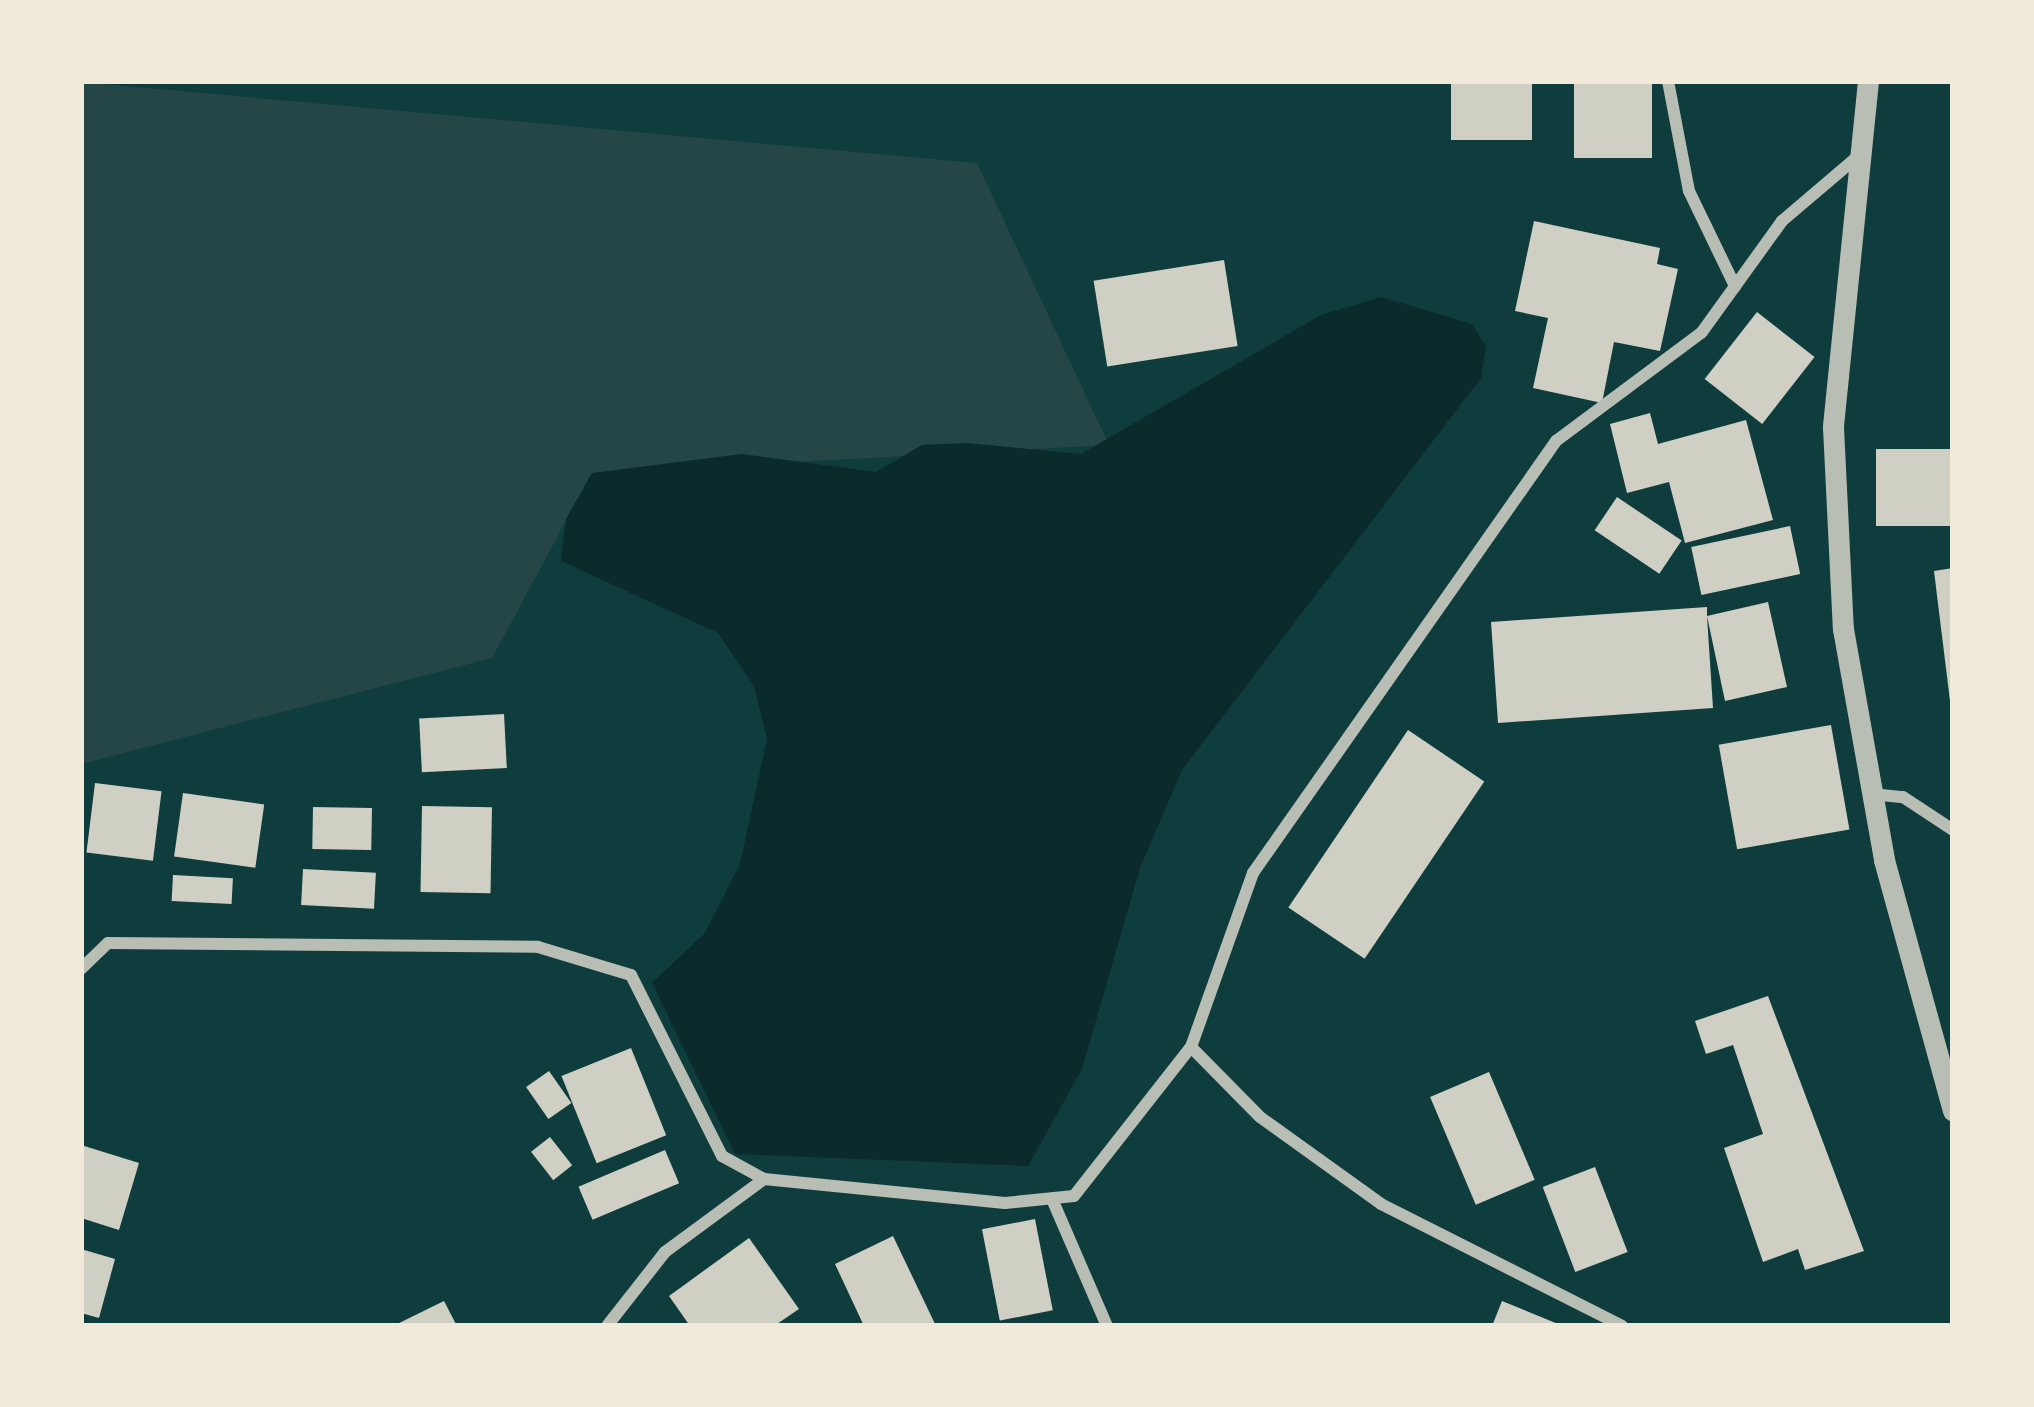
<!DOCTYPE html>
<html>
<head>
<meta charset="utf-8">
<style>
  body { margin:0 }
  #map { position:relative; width:2034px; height:1407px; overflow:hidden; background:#0f3d3e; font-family:"Source Sans 3",sans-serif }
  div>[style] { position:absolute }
  .green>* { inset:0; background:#244646 }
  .water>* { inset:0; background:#0a2a2b }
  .building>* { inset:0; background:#cfcfc3; transform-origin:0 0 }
  .minor>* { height:12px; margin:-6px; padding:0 6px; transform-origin:6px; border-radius:6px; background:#b8beb3 }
  .tertiary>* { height:21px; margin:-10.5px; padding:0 10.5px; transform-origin:10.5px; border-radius:10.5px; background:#b8beb3 }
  span { translate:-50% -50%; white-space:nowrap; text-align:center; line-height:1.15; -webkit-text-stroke:9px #f1e9da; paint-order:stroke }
  .frame { position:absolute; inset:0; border:84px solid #f1e9da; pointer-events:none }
</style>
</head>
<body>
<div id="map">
  <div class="green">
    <i style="clip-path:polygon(81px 82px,977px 163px,1109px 445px,592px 473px,492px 658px,81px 764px)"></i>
  </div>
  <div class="water">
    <i style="clip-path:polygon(1381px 297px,1472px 324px,1486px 347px,1481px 378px,1182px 770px,1140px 868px,1082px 1069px,1028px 1166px,735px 1154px,652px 983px,705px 933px,740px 864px,767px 739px,754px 686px,718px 633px,561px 561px,566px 519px,592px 473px,742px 454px,876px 472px,922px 445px,967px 443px,1081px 454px,1321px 315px)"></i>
  </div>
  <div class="building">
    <i style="left:1451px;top:81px;width:81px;height:59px"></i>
    <i style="left:1574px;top:81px;width:78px;height:77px"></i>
    <i style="clip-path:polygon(1534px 221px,1660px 248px,1657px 264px,1678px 269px,1660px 351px,1614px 342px,1602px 403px,1533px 388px,1548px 318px,1515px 311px)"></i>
    <i style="left:1224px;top:260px;width:87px;height:132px;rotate:81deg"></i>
    <i style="left:1757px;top:312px;width:73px;height:85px;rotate:38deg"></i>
    <i style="clip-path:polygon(1650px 413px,1658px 444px,1746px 420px,1773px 520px,1685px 543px,1669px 482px,1627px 493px,1610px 424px)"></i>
    <i style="left:1953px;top:449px;width:77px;height:77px;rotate:90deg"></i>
    <i style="left:1617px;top:497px;width:78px;height:40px;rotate:34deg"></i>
    <i style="left:1790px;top:526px;width:49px;height:101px;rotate:78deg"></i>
    <i style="clip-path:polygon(1953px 568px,1953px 700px,1950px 701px,1934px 571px)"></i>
    <i style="clip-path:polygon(1768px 602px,1787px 687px,1725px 701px,1707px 616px,1713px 708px,1498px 723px,1491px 622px,1707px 607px,1707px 616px)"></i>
    <i style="left:504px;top:714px;width:54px;height:85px;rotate:87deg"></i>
    <i style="left:1831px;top:725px;width:106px;height:114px;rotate:80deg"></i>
    <i style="left:1408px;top:730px;width:92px;height:214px;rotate:34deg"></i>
    <i style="left:95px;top:783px;width:67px;height:70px;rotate:7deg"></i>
    <i style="left:183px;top:793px;width:82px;height:64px;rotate:8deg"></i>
    <i style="left:422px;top:806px;width:70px;height:86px;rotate:1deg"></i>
    <i style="left:313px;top:807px;width:59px;height:42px;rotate:1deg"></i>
    <i style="left:303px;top:869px;width:73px;height:36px;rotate:3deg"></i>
    <i style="left:173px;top:875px;width:60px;height:26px;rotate:3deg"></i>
    <i style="clip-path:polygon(1768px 996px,1864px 1251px,1805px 1270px,1798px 1249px,1763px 1262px,1724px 1148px,1763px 1134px,1733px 1045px,1706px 1054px,1695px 1021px)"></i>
    <i style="left:631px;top:1048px;width:94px;height:75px;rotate:68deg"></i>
    <i style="left:549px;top:1071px;width:39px;height:28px;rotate:55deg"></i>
    <i style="left:1489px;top:1072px;width:117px;height:64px;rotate:67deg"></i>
    <i style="left:550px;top:1137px;width:36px;height:24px;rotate:52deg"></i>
    <i style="clip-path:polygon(81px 1145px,139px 1163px,119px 1230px,81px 1218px)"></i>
    <i style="left:665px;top:1150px;width:36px;height:94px;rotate:67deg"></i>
    <i style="left:1595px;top:1167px;width:91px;height:56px;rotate:69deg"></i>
    <i style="left:1035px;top:1219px;width:93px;height:54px;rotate:79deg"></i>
    <i style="clip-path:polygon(893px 1236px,936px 1326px,864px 1326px,835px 1264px)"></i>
    <i style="clip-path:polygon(749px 1238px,799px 1309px,774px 1326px,690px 1326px,669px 1296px)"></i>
    <i style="clip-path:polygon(81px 1249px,115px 1259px,99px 1318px,81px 1313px)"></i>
    <i style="clip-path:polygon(444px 1301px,457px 1326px,393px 1326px)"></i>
    <i style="clip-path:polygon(1502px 1301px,1563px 1326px,1492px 1326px)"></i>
  </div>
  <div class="minor">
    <i style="left:1668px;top:81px;width:112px;rotate:79.2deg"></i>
    <i style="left:1689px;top:191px;width:106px;rotate:64.2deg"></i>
    <i style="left:1872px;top:794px;width:31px;rotate:6deg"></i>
    <i style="left:1903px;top:797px;width:60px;rotate:33.4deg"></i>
    <i style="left:81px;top:969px;width:37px;rotate:-44deg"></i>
    <i style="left:108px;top:943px;width:430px;rotate:0.5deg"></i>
    <i style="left:538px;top:947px;width:97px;rotate:16.8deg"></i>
    <i style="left:631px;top:975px;width:203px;rotate:63.3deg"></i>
    <i style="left:722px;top:1156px;width:48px;rotate:28.7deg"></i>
    <i style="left:764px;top:1179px;width:242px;rotate:5.7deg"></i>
    <i style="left:1005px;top:1203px;width:69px;rotate:-5.8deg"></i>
    <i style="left:1074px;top:1196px;width:189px;rotate:-51.9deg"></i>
    <i style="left:1191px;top:1047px;width:185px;rotate:-70.4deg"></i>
    <i style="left:1253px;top:873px;width:528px;rotate:-54.95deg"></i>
    <i style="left:1556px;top:441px;width:182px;rotate:-36.7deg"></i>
    <i style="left:1702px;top:332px;width:137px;rotate:-54.2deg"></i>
    <i style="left:1782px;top:221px;width:97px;rotate:-40.4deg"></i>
    <i style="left:1191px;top:1047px;width:98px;rotate:45.4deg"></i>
    <i style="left:1260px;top:1117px;width:149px;rotate:35.7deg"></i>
    <i style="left:1381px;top:1204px;width:270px;rotate:26.8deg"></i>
    <i style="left:1052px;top:1199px;width:138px;rotate:66.6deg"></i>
    <i style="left:607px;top:1326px;width:94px;rotate:-51.9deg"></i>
    <i style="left:665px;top:1252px;width:123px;rotate:-36.4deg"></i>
  </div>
  <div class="tertiary">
    <i style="left:1868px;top:81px;width:348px;rotate:95.8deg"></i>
    <i style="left:1833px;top:427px;width:202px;rotate:87.2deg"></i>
    <i style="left:1843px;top:629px;width:235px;rotate:79.9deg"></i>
    <i style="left:1884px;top:860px;width:260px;rotate:74.6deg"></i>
  </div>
  <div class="frame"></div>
</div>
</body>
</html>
